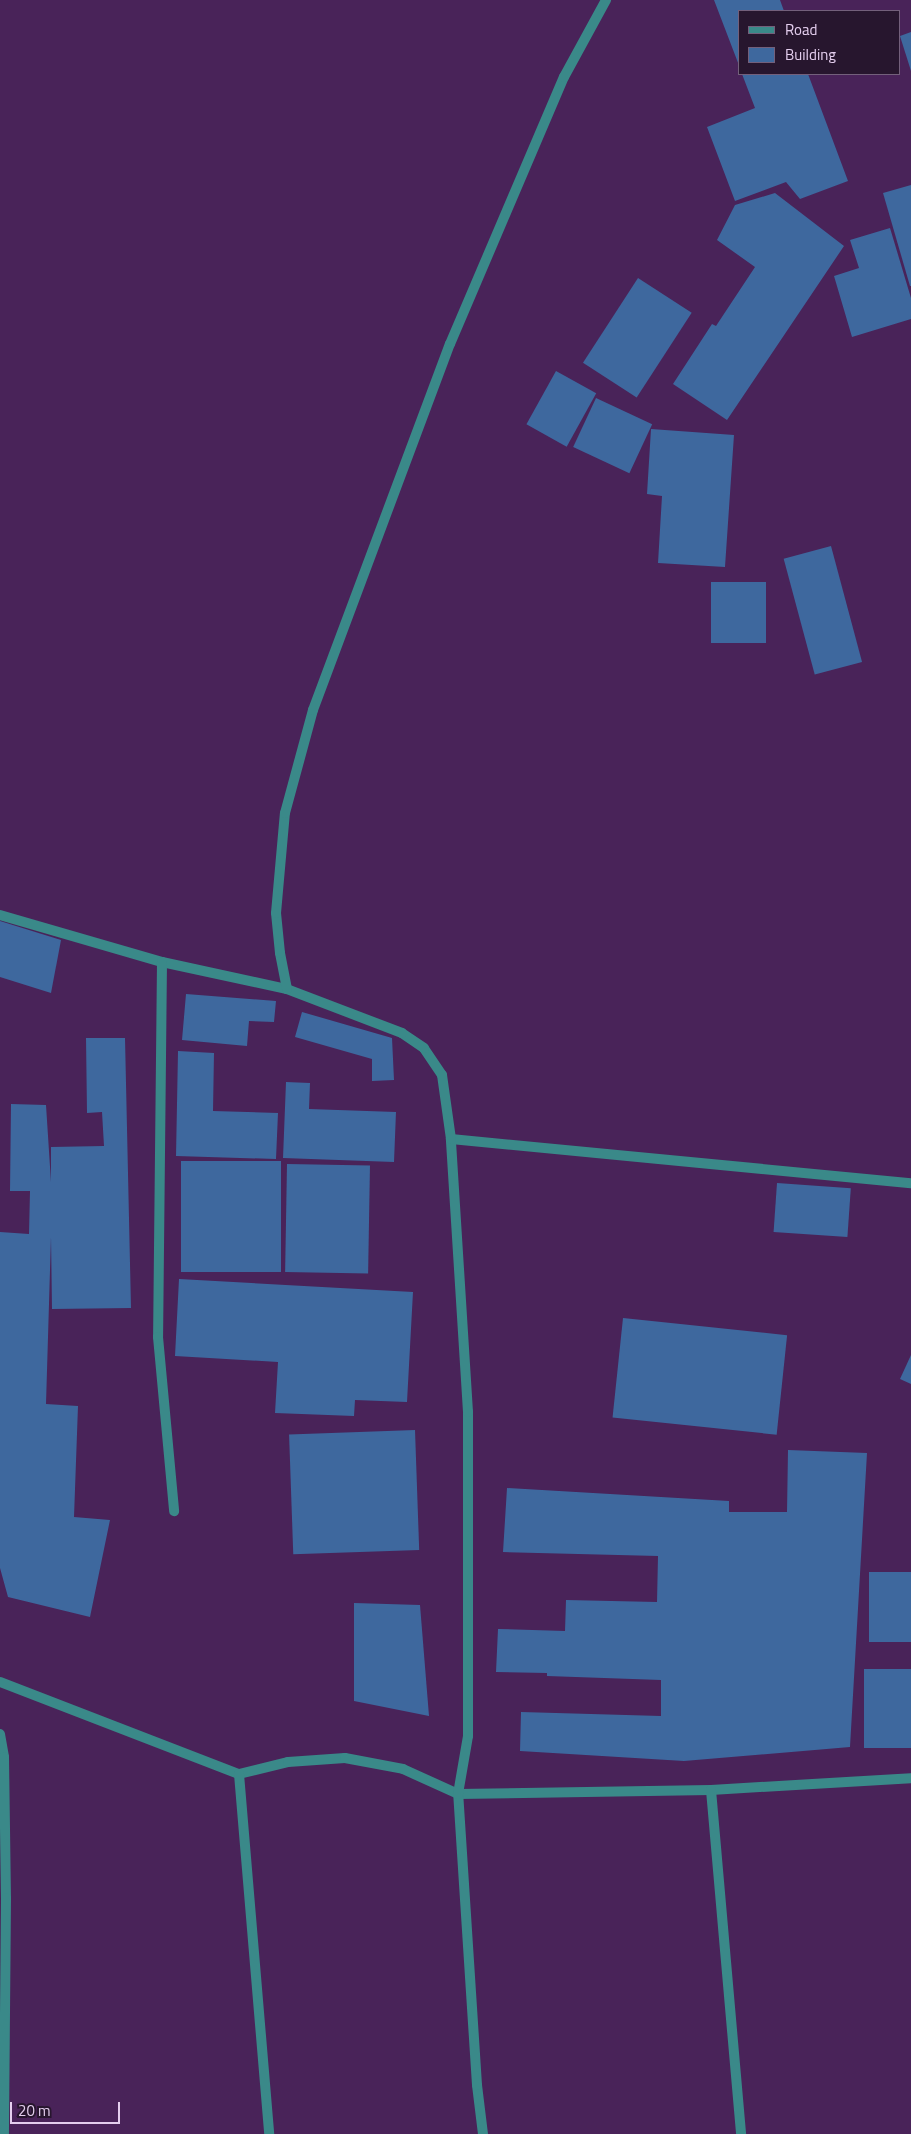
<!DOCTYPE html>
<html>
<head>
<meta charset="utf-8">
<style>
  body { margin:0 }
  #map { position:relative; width:911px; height:2134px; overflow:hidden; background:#492359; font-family:"Titillium Web",sans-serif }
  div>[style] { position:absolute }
  .building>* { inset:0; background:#3e689e; transform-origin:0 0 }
  .street>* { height:10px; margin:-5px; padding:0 5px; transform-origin:5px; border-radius:5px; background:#3a8989 }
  span { translate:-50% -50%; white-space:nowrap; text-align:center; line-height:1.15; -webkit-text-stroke:4px #27162e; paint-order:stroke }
  .legend { position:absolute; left:738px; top:10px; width:162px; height:65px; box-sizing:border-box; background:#27162e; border:1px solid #73607b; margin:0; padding:6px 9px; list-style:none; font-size:15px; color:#e4ceee }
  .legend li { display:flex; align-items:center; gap:10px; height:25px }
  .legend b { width:25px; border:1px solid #73607b }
  .scale { position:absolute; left:10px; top:2102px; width:110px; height:22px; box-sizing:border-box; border:2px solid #e4ceee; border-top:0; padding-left:6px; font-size:15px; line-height:18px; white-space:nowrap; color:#e4ceee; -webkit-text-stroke:4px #27162e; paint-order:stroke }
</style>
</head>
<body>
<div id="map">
  <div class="building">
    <i style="clip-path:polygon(714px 0,780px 0,784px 11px,740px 11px,740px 68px)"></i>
    <i style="clip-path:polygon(911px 32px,911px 71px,900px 36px)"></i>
    <i style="clip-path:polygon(742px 74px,808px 74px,848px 181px,800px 199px,786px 182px,735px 201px,707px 127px,755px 108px)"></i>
    <i style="clip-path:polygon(911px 185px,911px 286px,910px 286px,883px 193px)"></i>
    <i style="clip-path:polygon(775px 193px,844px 246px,727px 420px,673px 384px,712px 324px,716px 326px,755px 267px,717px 240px,735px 205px)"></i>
    <i style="clip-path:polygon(890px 228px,911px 298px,911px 319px,852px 337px,834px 276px,859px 268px,850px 240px)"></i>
    <i style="left:638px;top:278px;width:64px;height:101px;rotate:33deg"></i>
    <i style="left:556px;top:371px;width:46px;height:61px;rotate:29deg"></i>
    <i style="left:596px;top:398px;width:62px;height:54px;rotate:25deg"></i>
    <i style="clip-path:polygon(651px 429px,734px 435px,725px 567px,658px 563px,662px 496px,647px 494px)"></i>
    <i style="left:831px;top:546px;width:120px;height:49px;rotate:75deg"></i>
    <i style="left:711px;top:582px;width:55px;height:61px"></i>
    <i style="clip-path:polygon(0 921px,61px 940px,51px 993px,0 977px)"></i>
    <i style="clip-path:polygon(186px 994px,276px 1001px,274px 1022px,249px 1021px,247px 1046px,182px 1040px)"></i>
    <i style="clip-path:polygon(302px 1012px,392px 1038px,394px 1080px,372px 1081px,372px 1059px,295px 1037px)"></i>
    <i style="clip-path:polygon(86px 1038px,125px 1038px,131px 1308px,52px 1309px,51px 1237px,46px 1404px,78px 1406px,74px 1517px,110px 1520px,90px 1617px,8px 1597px,0 1568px,0 1232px,29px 1234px,30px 1191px,10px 1191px,11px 1104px,46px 1105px,51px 1182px,51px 1147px,104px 1146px,102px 1112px,87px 1113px)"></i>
    <i style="clip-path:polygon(178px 1051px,214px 1053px,213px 1111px,278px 1113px,276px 1159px,176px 1156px)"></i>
    <i style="clip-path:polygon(286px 1082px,310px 1083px,309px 1109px,396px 1112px,394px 1162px,283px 1158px)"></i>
    <i style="left:181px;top:1161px;width:100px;height:111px"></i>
    <i style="left:287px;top:1164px;width:83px;height:108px;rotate:1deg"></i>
    <i style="left:777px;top:1183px;width:74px;height:49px;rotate:4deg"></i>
    <i style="clip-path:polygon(179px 1279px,413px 1292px,407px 1402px,355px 1400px,354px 1416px,275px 1413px,278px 1362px,175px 1356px)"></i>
    <i style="left:623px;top:1318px;width:165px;height:100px;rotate:6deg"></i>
    <i style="clip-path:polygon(911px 1355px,911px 1384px,900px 1379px)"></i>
    <i style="left:415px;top:1430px;width:120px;height:126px;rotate:88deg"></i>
    <i style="clip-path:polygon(788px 1450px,867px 1453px,850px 1747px,684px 1761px,520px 1751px,521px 1712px,661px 1716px,661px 1680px,547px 1676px,547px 1673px,496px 1672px,498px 1629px,565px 1631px,566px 1600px,657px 1602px,658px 1556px,503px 1552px,507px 1488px,729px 1501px,729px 1512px,787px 1512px)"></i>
    <i style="left:869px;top:1572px;width:42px;height:70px"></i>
    <i style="clip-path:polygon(354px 1603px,420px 1605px,429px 1716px,354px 1701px)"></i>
    <i style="left:864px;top:1669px;width:47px;height:79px"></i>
  </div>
  <div class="street">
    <i style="left:0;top:915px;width:169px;rotate:16.2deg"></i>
    <i style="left:162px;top:962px;width:128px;rotate:12.2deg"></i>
    <i style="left:162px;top:962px;width:375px;rotate:90.6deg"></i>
    <i style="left:158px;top:1337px;width:175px;rotate:84.7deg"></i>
    <i style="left:451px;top:1139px;width:462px;rotate:5.5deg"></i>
    <i style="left:0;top:1682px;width:256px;rotate:21.1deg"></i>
    <i style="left:239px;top:1774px;width:50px;rotate:-13.8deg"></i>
    <i style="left:288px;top:1762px;width:57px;rotate:-4deg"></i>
    <i style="left:345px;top:1758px;width:59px;rotate:10.7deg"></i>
    <i style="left:403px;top:1769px;width:60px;rotate:24.4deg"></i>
    <i style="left:458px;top:1794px;width:253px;rotate:-0.9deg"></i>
    <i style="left:711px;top:1790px;width:200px;rotate:-3.4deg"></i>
    <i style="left:0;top:1734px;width:23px;rotate:80deg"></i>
    <i style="left:4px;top:1757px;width:141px;rotate:89.2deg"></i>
    <i style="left:6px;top:1898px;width:236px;rotate:90.5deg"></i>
    <i style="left:239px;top:1774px;width:361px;rotate:85.2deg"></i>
    <i style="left:711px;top:1790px;width:345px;rotate:85deg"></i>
    <i style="left:483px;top:2134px;width:49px;rotate:-97deg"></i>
    <i style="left:477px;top:2085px;width:292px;rotate:-93.7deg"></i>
    <i style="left:458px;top:1794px;width:59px;rotate:-80.2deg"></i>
    <i style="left:468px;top:1736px;width:324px;rotate:-90deg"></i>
    <i style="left:468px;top:1412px;width:274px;rotate:-93.6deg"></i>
    <i style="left:451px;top:1139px;width:65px;rotate:-98deg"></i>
    <i style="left:442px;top:1075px;width:32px;rotate:-124deg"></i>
    <i style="left:424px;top:1048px;width:27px;rotate:-146deg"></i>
    <i style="left:402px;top:1033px;width:123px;rotate:-159.1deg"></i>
    <i style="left:287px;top:989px;width:37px;rotate:-101deg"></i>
    <i style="left:280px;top:953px;width:40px;rotate:-95.7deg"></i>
    <i style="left:276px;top:913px;width:100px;rotate:-84.9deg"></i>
    <i style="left:285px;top:813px;width:107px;rotate:-74.8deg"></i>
    <i style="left:313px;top:710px;width:391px;rotate:-69.5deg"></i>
    <i style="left:450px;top:344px;width:290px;rotate:-66.9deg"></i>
    <i style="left:564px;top:77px;width:88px;rotate:-61.4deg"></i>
  </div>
  <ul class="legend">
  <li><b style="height:6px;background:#3a8989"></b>Road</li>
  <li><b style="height:14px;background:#3e689e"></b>Building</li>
  </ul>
  <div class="scale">20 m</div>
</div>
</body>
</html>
